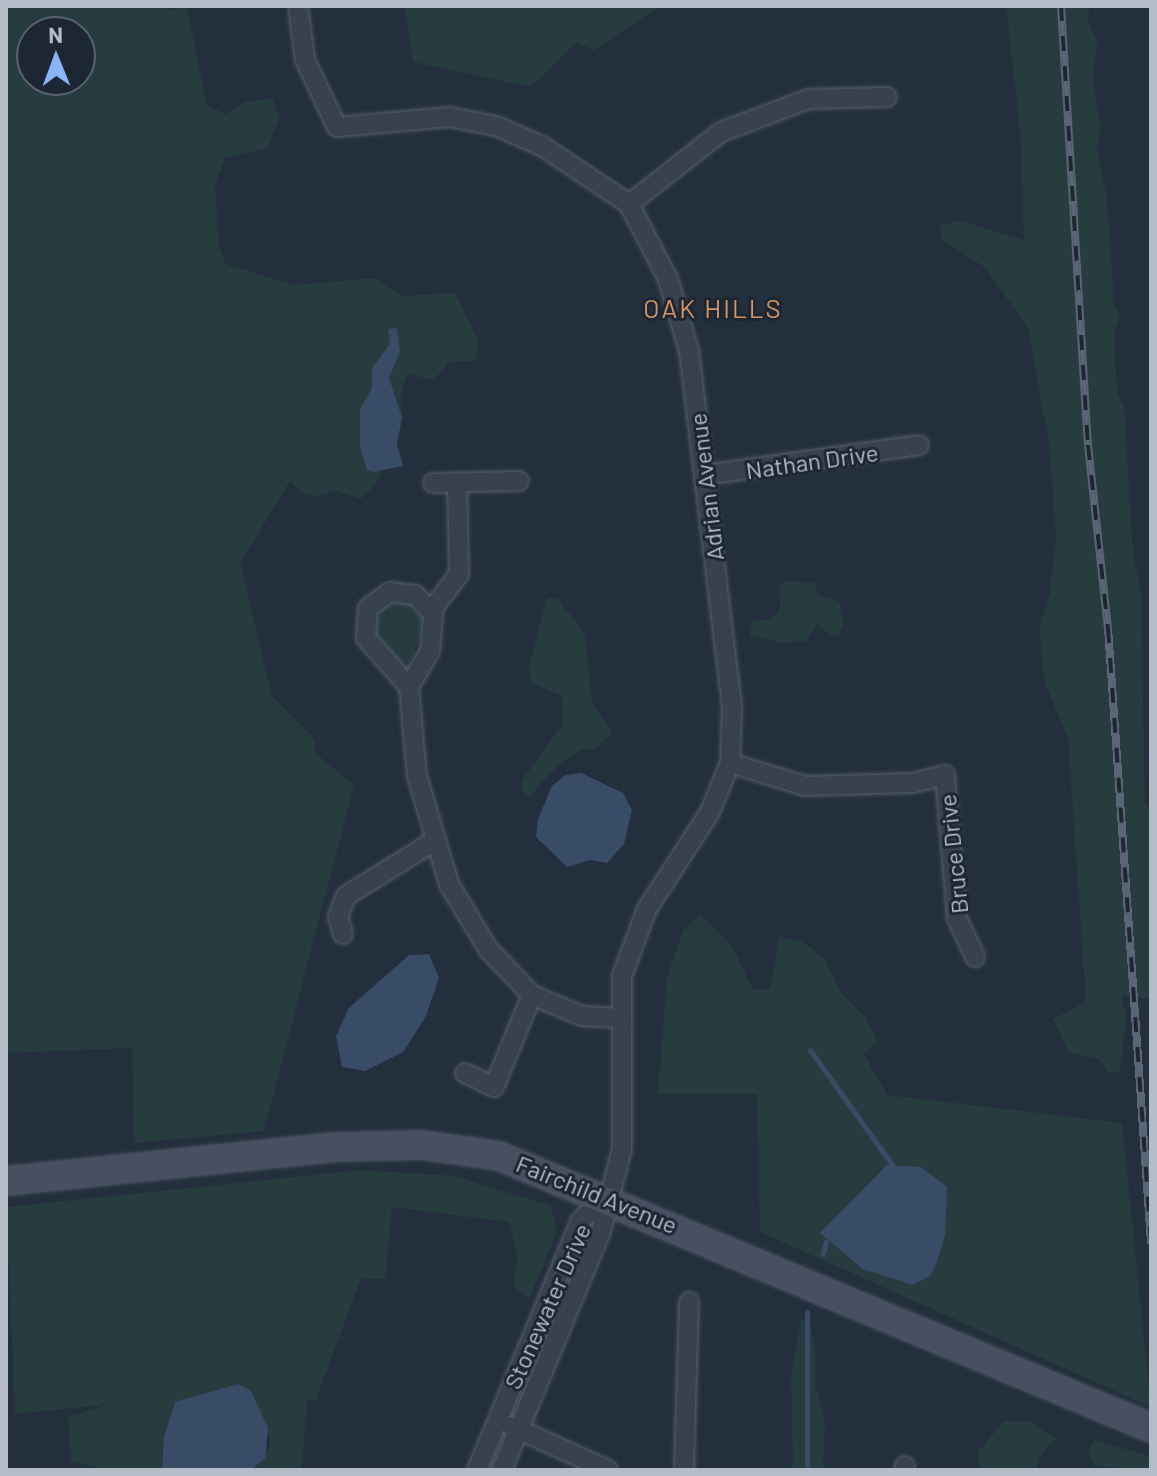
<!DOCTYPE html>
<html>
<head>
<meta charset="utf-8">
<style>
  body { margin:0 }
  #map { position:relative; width:1157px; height:1476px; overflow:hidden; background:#242f3e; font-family:Barlow,sans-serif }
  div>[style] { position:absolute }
  .green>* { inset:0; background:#263c3f }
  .water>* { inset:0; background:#394c67 }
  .stream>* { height:5px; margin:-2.5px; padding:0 2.5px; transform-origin:2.5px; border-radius:2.5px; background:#394c67 }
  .roads { filter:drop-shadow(0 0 2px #565f6c) drop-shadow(0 0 2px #565f6c) }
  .minor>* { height:18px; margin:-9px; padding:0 9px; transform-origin:9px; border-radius:9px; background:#38414e }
  .secondary>* { height:26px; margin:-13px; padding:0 13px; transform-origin:13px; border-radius:13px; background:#465061 }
  .rail>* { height:8px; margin-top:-4px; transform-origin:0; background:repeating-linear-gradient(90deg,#1d2633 0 15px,#5a6575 0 30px); box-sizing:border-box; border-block:2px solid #5a6575 }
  span { translate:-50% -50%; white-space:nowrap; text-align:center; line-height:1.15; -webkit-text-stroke:6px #1d2633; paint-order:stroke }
  .street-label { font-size:24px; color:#b4bcc9 }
  .neighbourhood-label { font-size:26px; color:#d59563; letter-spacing:2px }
  .frame { position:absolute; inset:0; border:8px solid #b4bcc9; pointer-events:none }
  .north { position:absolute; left:16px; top:16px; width:80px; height:80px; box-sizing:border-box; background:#1d2633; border:2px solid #59626f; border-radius:50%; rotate:359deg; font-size:22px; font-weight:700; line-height:32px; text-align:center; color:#b4bcc9 }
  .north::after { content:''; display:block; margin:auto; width:28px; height:36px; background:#8ab4f8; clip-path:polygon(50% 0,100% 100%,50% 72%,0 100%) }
</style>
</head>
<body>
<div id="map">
  <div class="green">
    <i style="clip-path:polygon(evenodd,6px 6px,167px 6px,168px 11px,187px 6px,207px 106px,226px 114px,244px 102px,272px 98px,279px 118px,268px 148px,225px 158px,215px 184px,219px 246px,226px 264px,294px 285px,375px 278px,403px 296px,455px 293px,478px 340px,476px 361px,449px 362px,434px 380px,408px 374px,401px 393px,402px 418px,376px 485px,360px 499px,335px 491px,317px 496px,302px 493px,290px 481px,244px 557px,241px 566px,272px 696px,316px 741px,314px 752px,354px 785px,264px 1131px,134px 1143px,132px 1048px,6px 1053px,6px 6px,32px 32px,80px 32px,80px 80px,32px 80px,32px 32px)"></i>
    <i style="clip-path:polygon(405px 6px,661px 6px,594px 50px,576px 43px,531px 87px,413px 62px)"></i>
    <i style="clip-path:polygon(1006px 6px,1089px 6px,1088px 23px,1098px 40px,1092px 80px,1101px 126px,1097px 151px,1107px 196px,1114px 303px,1120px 318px,1114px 333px,1117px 392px,1124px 408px,1133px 554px,1141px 593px,1145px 803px,1151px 811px,1151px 999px,1122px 996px,1126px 1018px,1120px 1072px,1107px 1072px,1099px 1059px,1068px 1052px,1053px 1019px,1086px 1002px,1068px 739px,1045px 683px,1039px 629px,1050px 592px,1056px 538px,1049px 443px,1028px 329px,986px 268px,941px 239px,939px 225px,961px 221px,1024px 240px,1020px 130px)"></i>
    <i style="clip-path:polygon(789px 581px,814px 583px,819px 595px,840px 602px,844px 624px,839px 635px,831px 636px,818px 624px,806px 641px,782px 643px,750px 635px,752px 621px,772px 619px,780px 609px,779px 586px)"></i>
    <i style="clip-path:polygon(547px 597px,558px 599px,585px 634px,592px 703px,613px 732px,595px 749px,582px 749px,559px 764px,529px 797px,522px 791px,522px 780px,563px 724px,562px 696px,531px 683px,529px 666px)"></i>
    <i style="clip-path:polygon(406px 602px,425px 621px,407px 672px,375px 633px,382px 608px)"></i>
    <i style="clip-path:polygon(701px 915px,732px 946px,753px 990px,770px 989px,779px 936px,803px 942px,825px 959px,840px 991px,866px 1018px,878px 1042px,864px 1054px,887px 1095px,1122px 1123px,1151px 1407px,760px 1232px,757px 1094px,658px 1094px,667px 977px,683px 930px)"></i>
    <i style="clip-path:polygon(361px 1170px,455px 1176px,551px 1206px,557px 1232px,530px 1298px,514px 1288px,517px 1254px,509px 1222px,392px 1207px,385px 1279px,361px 1278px,316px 1400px,307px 1401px,302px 1470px,251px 1470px,269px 1448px,270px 1438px,251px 1391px,238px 1384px,175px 1402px,164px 1437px,162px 1470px,108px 1470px,71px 1462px,68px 1417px,111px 1404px,15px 1414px,6px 1207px)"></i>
    <i style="clip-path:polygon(801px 1318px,810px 1322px,815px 1350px,815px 1383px,825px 1422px,823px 1470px,793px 1470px,791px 1377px)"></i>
    <i style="clip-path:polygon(1004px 1421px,1031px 1422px,1056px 1438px,1039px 1458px,1038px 1470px,981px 1470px,978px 1452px)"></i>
    <i style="clip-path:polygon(1094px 1440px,1150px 1456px,1151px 1470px,1094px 1466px,1088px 1451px)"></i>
  </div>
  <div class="water">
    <i style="clip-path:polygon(397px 328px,400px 352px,389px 378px,402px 418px,397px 444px,403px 466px,373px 472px,367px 470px,360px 447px,360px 409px,372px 388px,372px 368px,390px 344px,388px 329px)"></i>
    <i style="clip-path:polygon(581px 773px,623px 793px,632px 810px,624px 844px,607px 863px,590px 860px,567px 867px,536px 837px,538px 819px,552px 786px,566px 775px)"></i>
    <i style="clip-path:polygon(429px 954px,439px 978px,426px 1016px,403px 1052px,365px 1071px,342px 1067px,336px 1036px,349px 1008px,409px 955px)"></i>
    <i style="clip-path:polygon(887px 1165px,921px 1167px,947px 1187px,945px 1235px,938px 1259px,931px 1275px,913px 1285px,863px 1269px,820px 1233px)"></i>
    <i style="clip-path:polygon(238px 1384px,251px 1391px,268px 1428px,265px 1458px,251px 1470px,162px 1470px,164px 1437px,175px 1402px)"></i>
  </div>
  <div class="stream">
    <i style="left:810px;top:1050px;width:143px;rotate:54.4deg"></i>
    <i style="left:823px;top:1254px;width:13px;rotate:-77deg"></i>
    <i style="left:807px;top:1470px;width:158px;rotate:-90deg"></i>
  </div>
  <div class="roads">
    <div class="minor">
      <i style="left:298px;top:6px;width:54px;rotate:82.6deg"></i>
      <i style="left:305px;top:60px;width:74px;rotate:64.5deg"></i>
      <i style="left:337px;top:127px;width:113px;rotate:-5.1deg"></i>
      <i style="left:450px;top:117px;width:47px;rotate:11.1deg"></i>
      <i style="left:496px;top:126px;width:50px;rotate:23.5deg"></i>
      <i style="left:542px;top:146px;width:105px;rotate:33.7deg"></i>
      <i style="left:629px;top:204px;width:85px;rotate:62.5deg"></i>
      <i style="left:668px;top:279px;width:75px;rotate:73.7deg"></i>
      <i style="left:689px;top:351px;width:358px;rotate:83.1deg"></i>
      <i style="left:732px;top:706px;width:57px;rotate:92deg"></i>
      <i style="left:730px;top:763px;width:53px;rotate:112.2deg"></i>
      <i style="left:710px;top:812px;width:116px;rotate:123deg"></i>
      <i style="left:647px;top:909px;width:72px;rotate:110.5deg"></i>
      <i style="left:622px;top:976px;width:173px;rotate:90deg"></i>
      <i style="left:622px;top:1149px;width:85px;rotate:104.4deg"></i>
      <i style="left:601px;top:1231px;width:259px;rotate:112.5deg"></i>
      <i style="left:629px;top:204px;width:117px;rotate:-38deg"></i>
      <i style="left:721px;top:132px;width:94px;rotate:-20.6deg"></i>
      <i style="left:809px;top:99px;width:78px;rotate:-1.5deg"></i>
      <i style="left:704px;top:475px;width:217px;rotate:-7.9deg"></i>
      <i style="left:433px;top:483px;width:86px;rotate:-1.3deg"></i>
      <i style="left:431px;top:611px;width:46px;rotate:-52.9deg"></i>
      <i style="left:459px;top:574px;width:92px;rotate:-91.2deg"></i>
      <i style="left:409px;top:687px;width:42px;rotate:-59.7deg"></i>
      <i style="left:430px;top:651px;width:37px;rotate:-85deg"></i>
      <i style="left:433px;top:614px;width:26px;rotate:-133deg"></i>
      <i style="left:415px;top:595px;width:25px;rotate:-173deg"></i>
      <i style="left:390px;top:592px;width:27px;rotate:144deg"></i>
      <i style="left:368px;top:608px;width:30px;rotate:94deg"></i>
      <i style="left:366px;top:638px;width:65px;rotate:48.7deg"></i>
      <i style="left:409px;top:687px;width:89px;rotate:84.9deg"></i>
      <i style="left:417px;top:776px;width:113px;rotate:73.5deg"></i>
      <i style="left:449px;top:884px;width:76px;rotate:59deg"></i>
      <i style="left:488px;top:949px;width:64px;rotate:46.3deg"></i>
      <i style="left:532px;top:995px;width:54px;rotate:22.8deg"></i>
      <i style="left:582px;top:1016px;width:36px;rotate:3deg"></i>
      <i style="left:730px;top:763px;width:78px;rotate:17deg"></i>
      <i style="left:805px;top:786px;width:108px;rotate:-1.6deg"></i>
      <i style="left:913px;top:783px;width:33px;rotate:-14deg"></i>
      <i style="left:945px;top:775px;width:144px;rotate:85.2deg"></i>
      <i style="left:957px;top:918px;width:43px;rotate:65.2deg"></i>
      <i style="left:343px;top:934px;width:19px;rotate:-106deg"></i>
      <i style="left:338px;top:916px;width:22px;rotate:-68deg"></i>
      <i style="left:346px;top:896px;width:106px;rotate:-31.9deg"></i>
      <i style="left:465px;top:1073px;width:32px;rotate:26deg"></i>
      <i style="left:494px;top:1087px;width:100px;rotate:-67.6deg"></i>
      <i style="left:511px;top:1426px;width:107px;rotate:24.4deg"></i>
      <i style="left:477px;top:1470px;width:271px;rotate:-67.4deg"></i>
      <i style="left:581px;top:1220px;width:35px;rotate:-41deg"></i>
      <i style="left:684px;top:1470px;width:168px;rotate:-88.3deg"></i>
      <i style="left:904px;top:1470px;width:4px;rotate:-76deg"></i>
    </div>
    <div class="secondary">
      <i style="left:6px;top:1181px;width:331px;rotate:-5.9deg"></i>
      <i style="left:335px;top:1147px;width:86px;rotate:-1.3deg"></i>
      <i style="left:421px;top:1145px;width:79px;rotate:8deg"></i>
      <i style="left:499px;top:1156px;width:706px;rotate:22.64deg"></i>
    </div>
  </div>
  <div class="rail">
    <i style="left:1061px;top:6px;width:440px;rotate:86.5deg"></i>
    <i style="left:1088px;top:445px;width:184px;rotate:83.8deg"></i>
    <i style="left:1108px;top:628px;width:617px;rotate:86deg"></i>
  </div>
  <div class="street-label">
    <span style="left:812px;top:461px;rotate:-8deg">Nathan Drive</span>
    <span style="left:706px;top:487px;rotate:-97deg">Adrian Avenue</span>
    <span style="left:953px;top:854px;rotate:-96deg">Bruce Drive</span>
    <span style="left:597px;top:1194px;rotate:22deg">Fairchild Avenue</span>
    <span style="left:547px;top:1306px;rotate:-66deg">Stonewater Drive</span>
  </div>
  <div class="neighbourhood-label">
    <span style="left:713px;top:308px">OAK HILLS</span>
  </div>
  <div class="frame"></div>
  <div class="north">N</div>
</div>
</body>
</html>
